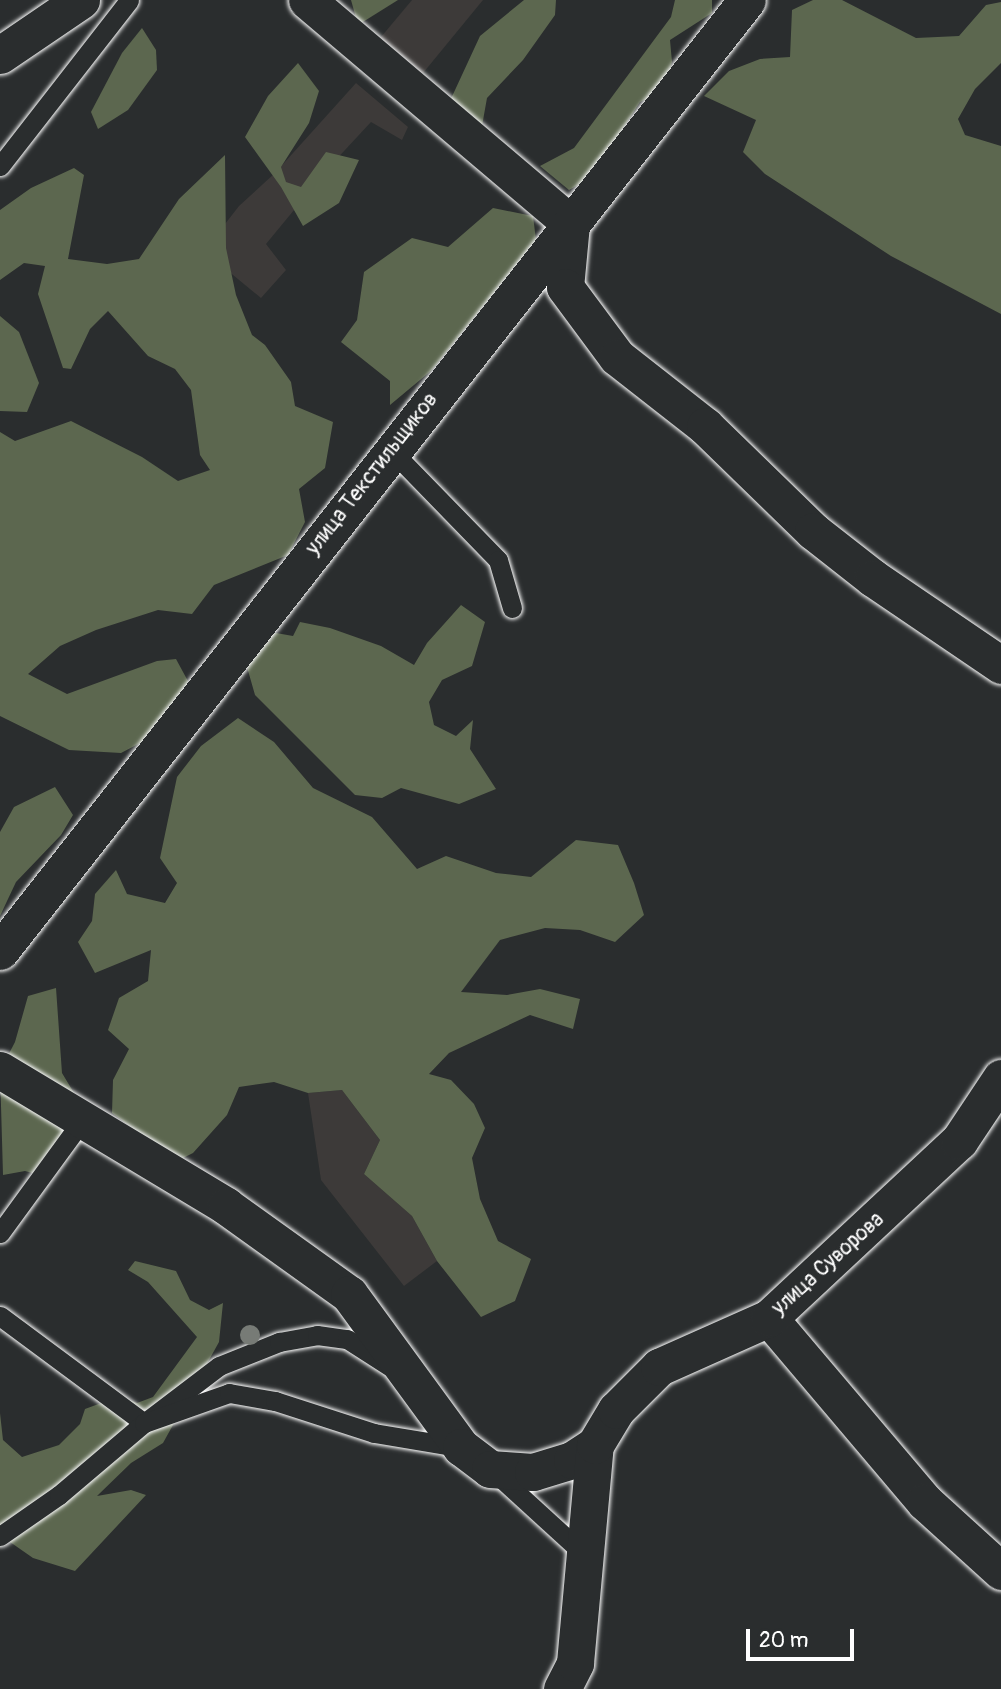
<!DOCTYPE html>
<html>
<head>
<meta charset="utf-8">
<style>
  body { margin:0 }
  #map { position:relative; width:1001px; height:1689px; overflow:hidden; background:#2a2d2e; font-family:Pangolin,sans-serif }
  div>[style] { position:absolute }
  .built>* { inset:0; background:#3d3a39 }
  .green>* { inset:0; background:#5c674f }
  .roads { filter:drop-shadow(0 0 2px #fff) drop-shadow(0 0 2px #fff) }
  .service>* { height:19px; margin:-9.5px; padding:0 9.5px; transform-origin:9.5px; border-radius:9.5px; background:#2a2d2e }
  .minor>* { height:37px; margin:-18.5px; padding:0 18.5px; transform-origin:18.5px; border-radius:18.5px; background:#2a2d2e }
  .trees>* { width:20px; height:20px; margin:-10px; border-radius:50%; background:#777b76 }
  span { translate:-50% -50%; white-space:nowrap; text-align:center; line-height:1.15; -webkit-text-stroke:7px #2a2d2e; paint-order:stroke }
  .street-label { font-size:21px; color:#fff }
  .scale { position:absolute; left:746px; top:1629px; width:108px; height:32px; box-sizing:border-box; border:4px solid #fff; border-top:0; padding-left:9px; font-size:21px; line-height:24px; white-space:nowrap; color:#fff; -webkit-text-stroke:5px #2a2d2e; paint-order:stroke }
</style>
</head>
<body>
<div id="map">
  <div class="built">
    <i style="clip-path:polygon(412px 0,483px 0,419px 78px,376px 43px)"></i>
    <i style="clip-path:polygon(356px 83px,408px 127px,402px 140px,371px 122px,332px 164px,266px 244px,286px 270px,261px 298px,204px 251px,239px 206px,275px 173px)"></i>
    <i style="clip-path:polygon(342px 1090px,380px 1140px,364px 1174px,412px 1216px,437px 1261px,404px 1286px,321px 1180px,308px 1093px)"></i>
  </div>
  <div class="green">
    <i style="clip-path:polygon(351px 0,398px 0,358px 25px)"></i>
    <i style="clip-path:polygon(524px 0,556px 0,555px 15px,523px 60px,487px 98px,482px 126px,449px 103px,480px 36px)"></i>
    <i style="clip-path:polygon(675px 0,712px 0,712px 13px,670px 40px,672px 62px,663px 93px,640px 102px,591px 178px,569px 190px,540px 166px,574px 148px,671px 17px)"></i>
    <i style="clip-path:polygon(813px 0,842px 0,916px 38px,959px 36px,986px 5px,1001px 2px,1001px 63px,975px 89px,958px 119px,965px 135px,1001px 146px,1001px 314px,891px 256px,765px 174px,743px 152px,756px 120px,704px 96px,729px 71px,760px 59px,790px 57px,792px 10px)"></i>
    <i style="clip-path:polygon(142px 28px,156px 50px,157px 70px,128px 110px,98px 129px,91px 112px,122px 53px)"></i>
    <i style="clip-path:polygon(298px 63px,319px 91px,309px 123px,281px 167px,286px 182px,301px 187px,326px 152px,359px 160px,339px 203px,303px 226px,281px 187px,245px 137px,268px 96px)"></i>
    <i style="clip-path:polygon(225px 155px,226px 248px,236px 295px,252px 335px,265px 345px,291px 382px,295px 406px,333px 422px,325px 468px,299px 489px,305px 522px,288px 555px,214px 585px,192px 614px,158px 610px,96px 630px,60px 646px,28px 674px,67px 694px,157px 661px,176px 659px,189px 683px,144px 741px,121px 753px,69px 750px,0 716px,0 432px,15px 441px,71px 421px,142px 457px,178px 481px,210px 470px,200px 455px,191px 390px,175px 369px,148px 356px,108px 311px,90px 329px,71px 369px,63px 368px,38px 294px,45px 266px,24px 263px,0 280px,0 210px,31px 188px,74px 168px,84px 175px,68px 259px,107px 264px,139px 259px,179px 199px)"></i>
    <i style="clip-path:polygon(493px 208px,533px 216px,536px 240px,432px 370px,390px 405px,390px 381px,341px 342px,357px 320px,364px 272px,412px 238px,448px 247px)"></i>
    <i style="clip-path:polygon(0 316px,19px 332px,39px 383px,27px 412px,0 411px)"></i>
    <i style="clip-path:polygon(461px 605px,485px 622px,472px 666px,442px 680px,429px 702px,434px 725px,456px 736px,473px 720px,470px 749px,496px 789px,459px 804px,401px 788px,382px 798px,355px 795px,255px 695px,247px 667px,265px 631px,293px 636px,300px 622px,330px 628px,381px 646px,414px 665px,427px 643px)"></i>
    <i style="clip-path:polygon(238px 718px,274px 742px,313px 788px,372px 817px,417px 869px,446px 856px,496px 873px,531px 877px,576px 840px,618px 845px,634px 883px,644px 915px,615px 942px,580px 930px,545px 928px,500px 940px,461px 992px,507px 995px,540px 989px,580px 999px,573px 1029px,530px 1015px,449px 1053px,429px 1074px,451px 1080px,474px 1104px,485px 1128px,472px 1158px,480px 1199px,498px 1241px,531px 1259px,515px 1301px,481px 1317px,437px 1261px,412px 1216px,364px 1174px,380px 1140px,342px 1090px,308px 1093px,274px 1082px,239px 1087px,227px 1115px,193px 1153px,177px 1161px,112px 1113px,113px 1080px,129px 1049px,108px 1030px,119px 998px,148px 981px,151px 950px,95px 973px,78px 942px,92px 921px,95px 894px,116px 870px,127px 894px,165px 903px,177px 883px,160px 858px,177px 777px,201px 746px)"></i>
    <i style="clip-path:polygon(55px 787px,73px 815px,61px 835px,16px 882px,0 916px,0 832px,14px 807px)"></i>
    <i style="clip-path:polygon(56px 988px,62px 1073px,77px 1098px,67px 1123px,69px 1157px,47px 1177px,25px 1171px,3px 1175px,0 1071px,15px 1042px,28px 996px)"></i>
    <i style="clip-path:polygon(135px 1261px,176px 1271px,190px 1300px,209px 1310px,223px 1303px,219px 1342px,163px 1443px,131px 1463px,97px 1496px,131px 1490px,146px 1495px,75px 1571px,33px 1558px,0 1535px,0 1413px,3px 1440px,22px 1457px,59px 1445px,80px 1424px,85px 1409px,120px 1396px,137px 1403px,153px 1397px,197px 1337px,148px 1282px,128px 1270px)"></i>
  </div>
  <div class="roads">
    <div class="service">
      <i style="left:0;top:166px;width:210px;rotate:-52.1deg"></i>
      <i style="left:391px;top:450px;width:153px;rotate:45.8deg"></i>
      <i style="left:498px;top:560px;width:50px;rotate:73.7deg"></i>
      <i style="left:0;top:1233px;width:137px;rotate:-53.9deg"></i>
      <i style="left:0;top:1316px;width:179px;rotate:36.6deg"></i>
      <i style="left:144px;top:1423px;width:94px;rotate:-37.2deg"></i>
      <i style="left:219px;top:1366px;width:65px;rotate:-21.8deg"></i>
      <i style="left:279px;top:1342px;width:39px;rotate:-10deg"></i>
      <i style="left:317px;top:1335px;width:30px;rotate:8deg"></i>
      <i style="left:347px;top:1339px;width:50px;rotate:32.7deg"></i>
      <i style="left:494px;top:1472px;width:123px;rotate:42.4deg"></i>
      <i style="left:0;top:1536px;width:72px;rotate:-34.8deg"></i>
      <i style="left:59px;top:1495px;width:111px;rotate:-40.3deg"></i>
      <i style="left:144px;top:1423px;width:90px;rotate:-19.4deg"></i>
      <i style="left:229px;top:1393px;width:47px;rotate:9.9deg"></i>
      <i style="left:275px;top:1401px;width:104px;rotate:17.9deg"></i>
      <i style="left:374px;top:1433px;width:86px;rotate:9.4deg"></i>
    </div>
    <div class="minor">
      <i style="left:307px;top:0;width:346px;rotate:40.3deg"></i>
      <i style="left:571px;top:224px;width:63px;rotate:95.4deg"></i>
      <i style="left:565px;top:287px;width:87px;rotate:53.4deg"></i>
      <i style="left:617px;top:357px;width:112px;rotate:38.1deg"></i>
      <i style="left:705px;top:426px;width:151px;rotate:44.2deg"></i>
      <i style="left:813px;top:531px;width:76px;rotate:38.1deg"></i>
      <i style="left:873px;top:578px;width:155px;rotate:34.2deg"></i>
      <i style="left:0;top:55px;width:98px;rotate:-34.2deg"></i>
      <i style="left:0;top:951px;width:1209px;rotate:-51.85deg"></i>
      <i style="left:0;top:1070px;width:264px;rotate:31deg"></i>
      <i style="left:226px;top:1206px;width:151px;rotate:35.6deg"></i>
      <i style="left:349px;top:1294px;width:190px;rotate:53.8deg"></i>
      <i style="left:461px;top:1447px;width:36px;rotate:37deg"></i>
      <i style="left:490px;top:1469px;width:43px;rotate:4deg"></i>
      <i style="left:533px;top:1472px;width:41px;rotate:-17.1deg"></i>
      <i style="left:572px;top:1460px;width:27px;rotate:-33deg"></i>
      <i style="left:769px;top:1318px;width:241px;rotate:49.7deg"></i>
      <i style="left:925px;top:1502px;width:103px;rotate:42.2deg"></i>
      <i style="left:562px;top:1689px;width:29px;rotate:-63deg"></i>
      <i style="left:575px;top:1663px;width:219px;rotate:-84.8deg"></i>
      <i style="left:595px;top:1445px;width:41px;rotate:-59deg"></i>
      <i style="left:616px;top:1410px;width:61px;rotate:-45deg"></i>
      <i style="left:659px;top:1367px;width:120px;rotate:-24deg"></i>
      <i style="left:769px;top:1318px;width:260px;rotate:-43deg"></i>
      <i style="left:959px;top:1141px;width:76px;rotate:-56.3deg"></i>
    </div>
  </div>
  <div class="trees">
    <i style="left:250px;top:1335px"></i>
  </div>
  <div class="street-label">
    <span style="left:372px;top:474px;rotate:-52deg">улица Текстильщиков</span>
    <span style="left:828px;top:1264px;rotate:-42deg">улица Суворова</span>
  </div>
  <div class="scale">20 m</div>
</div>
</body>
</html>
